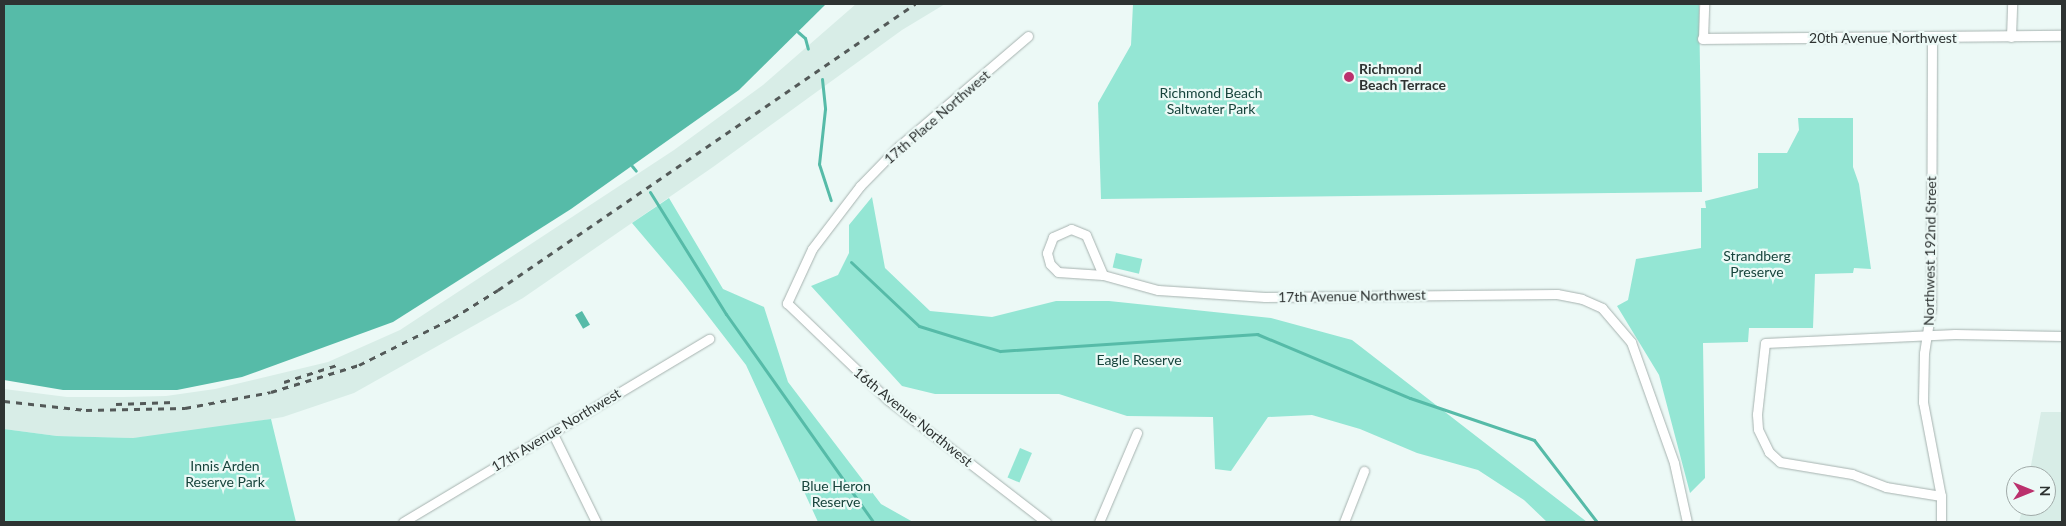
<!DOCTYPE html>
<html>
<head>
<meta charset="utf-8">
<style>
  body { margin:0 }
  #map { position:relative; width:2066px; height:526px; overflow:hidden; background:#ecf9f6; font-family:Lato,sans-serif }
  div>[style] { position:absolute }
  .built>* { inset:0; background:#d8ede7 }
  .green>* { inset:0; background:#94e6d4; transform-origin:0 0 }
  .water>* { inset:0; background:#56bba8; transform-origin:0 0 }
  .stream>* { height:3px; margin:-1.5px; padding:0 1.5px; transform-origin:1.5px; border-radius:1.5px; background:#56bba8 }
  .roads { filter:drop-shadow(0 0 1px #a6b2af) drop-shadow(0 0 1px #a6b2af) }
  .minor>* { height:9px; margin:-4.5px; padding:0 4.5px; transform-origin:4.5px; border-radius:4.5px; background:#fff }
  .tertiary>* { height:10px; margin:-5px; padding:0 5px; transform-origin:5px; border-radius:5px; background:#fff }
  .rail>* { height:3px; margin-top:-1.5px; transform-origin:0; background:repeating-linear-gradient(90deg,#535958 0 6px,transparent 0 12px) }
  .dots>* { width:14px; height:14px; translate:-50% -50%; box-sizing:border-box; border:2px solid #ecf9f6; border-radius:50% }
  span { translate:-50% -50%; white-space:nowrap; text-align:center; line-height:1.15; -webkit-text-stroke:4.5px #ecf9f6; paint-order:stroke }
  .street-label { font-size:14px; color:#2e3332 }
  .poi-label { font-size:14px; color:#2e3332; font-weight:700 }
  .left { translate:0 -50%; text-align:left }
  .park-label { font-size:14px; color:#17443c }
  .frame { position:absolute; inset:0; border:5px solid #2e3332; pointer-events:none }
  .north { position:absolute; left:2006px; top:466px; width:50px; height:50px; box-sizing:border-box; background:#ecf9f6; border:1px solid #a0aaa8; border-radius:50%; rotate:90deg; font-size:14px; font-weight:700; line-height:20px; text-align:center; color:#2e3332 }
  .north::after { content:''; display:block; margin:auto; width:18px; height:22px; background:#bb316d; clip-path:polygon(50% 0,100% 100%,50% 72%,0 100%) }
</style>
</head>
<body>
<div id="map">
  <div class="built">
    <i style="clip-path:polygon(856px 4px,945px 4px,902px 30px,713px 167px,523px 298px,354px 393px,283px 417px,193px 432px,133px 438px,57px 436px,4px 429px,4px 389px,67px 397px,123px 397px,166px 396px,215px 389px,328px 362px,400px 330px,674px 150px,763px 85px)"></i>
    <i style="clip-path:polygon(2041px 412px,2062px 412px,2062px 522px,2019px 522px,2023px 506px,2046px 506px,2046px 476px,2029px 476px)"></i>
  </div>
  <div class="green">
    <i style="clip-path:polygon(1133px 4px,1699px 4px,1702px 192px,1101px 199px,1098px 103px,1131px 45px)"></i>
    <i style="clip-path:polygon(1798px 118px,1853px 118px,1853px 167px,1859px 184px,1871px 269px,1854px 268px,1853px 273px,1815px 274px,1813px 328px,1749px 328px,1748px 342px,1703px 343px,1705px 478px,1690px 493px,1659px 375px,1617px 306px,1628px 300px,1636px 259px,1701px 248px,1701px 208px,1706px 208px,1705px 201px,1758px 188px,1758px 153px,1787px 153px,1799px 130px)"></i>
    <i style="clip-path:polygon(872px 197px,885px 268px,930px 311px,992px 317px,1056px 301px,1109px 301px,1271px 318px,1352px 340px,1587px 522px,1547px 522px,1524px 500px,1478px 470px,1417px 453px,1360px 429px,1312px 415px,1268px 417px,1231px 471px,1215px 469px,1213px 417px,1127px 416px,1059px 394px,935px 394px,902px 386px,811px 286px,838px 275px,849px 253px,849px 225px)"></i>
    <i style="clip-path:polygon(669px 198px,723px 289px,764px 307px,788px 382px,881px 504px,913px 522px,818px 522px,746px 365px,682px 282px,632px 223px)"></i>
    <i style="left:1116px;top:253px;width:27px;height:15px;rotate:13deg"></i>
    <i style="clip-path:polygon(271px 419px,296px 522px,4px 522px,4px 429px,57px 436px,133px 438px)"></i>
    <i style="left:1020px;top:448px;width:13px;height:32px;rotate:23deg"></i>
  </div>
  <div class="water">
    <i style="clip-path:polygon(4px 4px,826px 4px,739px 90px,571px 209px,393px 322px,242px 377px,177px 390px,63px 390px,4px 380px)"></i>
    <i style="left:582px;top:311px;width:16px;height:8px;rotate:60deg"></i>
  </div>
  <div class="stream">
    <i style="left:798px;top:32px;width:9px;rotate:41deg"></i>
    <i style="left:805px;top:38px;width:11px;rotate:75deg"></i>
    <i style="left:822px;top:79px;width:30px;rotate:84deg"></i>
    <i style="left:825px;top:109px;width:55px;rotate:96.2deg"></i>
    <i style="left:819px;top:164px;width:38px;rotate:72deg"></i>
    <i style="left:632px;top:166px;width:6px;rotate:51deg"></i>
    <i style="left:650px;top:192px;width:144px;rotate:58.1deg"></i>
    <i style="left:726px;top:314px;width:255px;rotate:54.7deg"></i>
    <i style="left:851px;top:262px;width:93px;rotate:43.3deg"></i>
    <i style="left:919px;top:326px;width:85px;rotate:17.2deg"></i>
    <i style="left:1000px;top:351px;width:258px;rotate:-3.8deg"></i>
    <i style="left:1257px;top:334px;width:166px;rotate:22.7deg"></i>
    <i style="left:1410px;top:398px;width:131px;rotate:18.7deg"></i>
    <i style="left:1534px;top:440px;width:103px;rotate:52.5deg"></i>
  </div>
  <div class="roads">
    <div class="minor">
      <i style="left:1028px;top:36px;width:170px;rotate:139.5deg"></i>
      <i style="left:899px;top:146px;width:56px;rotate:134.3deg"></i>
      <i style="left:860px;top:186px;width:79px;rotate:127.3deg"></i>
      <i style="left:812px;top:249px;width:60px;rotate:114.8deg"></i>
      <i style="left:787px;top:303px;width:140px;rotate:43.8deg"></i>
      <i style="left:888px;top:400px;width:200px;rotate:37.7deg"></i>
      <i style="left:2011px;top:37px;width:33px;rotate:-88deg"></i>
      <i style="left:1932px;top:38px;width:270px;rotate:90.2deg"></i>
      <i style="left:1931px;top:308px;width:46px;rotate:98.8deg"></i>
      <i style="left:1924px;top:353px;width:49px;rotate:91.2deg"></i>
      <i style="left:1923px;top:402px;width:96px;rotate:79.2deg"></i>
      <i style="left:1941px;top:496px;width:26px;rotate:90deg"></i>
      <i style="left:1703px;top:39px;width:35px;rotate:-88deg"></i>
      <i style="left:1103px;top:275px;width:43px;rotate:-113deg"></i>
      <i style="left:1086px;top:235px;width:16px;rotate:-158deg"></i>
      <i style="left:1071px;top:229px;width:20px;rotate:156deg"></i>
      <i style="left:1053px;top:237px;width:17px;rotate:111deg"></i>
      <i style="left:1047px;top:253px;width:11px;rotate:75deg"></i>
      <i style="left:1050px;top:264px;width:11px;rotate:45deg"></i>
      <i style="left:1058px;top:272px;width:45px;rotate:3.8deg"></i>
      <i style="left:1103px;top:275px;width:57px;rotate:15.3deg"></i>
      <i style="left:1158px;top:290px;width:107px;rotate:3.7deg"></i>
      <i style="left:1265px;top:297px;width:292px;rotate:-0.6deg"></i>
      <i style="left:1557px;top:294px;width:25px;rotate:11deg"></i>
      <i style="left:1582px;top:299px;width:22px;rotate:24deg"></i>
      <i style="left:1602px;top:308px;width:45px;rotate:49.5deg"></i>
      <i style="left:1631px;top:342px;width:128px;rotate:70.4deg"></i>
      <i style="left:1674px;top:463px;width:60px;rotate:77.6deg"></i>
      <i style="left:552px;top:432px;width:100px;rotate:63.9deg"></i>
      <i style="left:1941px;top:496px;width:56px;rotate:-170.7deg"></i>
      <i style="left:1886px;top:487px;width:36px;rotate:-159deg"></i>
      <i style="left:1852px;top:474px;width:73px;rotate:-170.5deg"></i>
      <i style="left:1780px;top:462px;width:15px;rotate:-138deg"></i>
      <i style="left:1769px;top:452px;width:25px;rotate:-116deg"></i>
      <i style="left:1758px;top:429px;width:15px;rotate:-94deg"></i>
      <i style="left:1757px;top:414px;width:71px;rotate:-83.6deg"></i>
      <i style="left:1765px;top:343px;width:190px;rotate:-2.7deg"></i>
      <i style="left:1955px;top:334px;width:107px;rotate:1.1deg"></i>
      <i style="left:403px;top:522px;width:357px;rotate:-30.9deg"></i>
      <i style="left:1099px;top:522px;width:97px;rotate:-66.9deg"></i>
      <i style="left:1344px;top:522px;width:55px;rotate:-68.6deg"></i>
    </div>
    <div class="tertiary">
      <i style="left:1703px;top:39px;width:359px;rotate:-0.5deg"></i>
    </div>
  </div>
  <div class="rail">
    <i style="left:284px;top:382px;width:56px;rotate:-17.8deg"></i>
    <i style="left:4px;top:401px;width:82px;rotate:6.3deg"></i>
    <i style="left:86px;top:410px;width:99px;rotate:-1.2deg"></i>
    <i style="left:185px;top:408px;width:87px;rotate:-10.5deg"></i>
    <i style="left:271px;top:392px;width:92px;rotate:-17.1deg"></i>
    <i style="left:359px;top:365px;width:105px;rotate:-26.6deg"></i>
    <i style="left:453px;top:318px;width:53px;rotate:-31.9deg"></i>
    <i style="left:498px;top:290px;width:506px;rotate:-34.44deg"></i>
    <i style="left:116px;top:404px;width:58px;rotate:-2deg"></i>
  </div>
  <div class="dots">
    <i style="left:1349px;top:77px;background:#bb316d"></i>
  </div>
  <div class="street-label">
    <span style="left:1883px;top:38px">20th Avenue Northwest</span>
    <span style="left:937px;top:117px;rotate:-41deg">17th Place Northwest</span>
    <span style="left:1930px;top:251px;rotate:-89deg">Northwest 192nd Street</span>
    <span style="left:1352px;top:296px;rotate:-1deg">17th Avenue Northwest</span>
    <span style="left:913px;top:417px;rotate:39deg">16th Avenue Northwest</span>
    <span style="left:556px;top:430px;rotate:-31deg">17th Avenue Northwest</span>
  </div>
  <div class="poi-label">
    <span class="left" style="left:1359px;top:77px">Richmond<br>Beach Terrace</span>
  </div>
  <div class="park-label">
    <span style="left:1211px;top:101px">Richmond Beach<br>Saltwater Park</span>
    <span style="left:1757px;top:264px">Strandberg<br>Preserve</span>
    <span style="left:1139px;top:360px">Eagle Reserve</span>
    <span style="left:225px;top:474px">Innis Arden<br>Reserve Park</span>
    <span style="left:836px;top:494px">Blue Heron<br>Reserve</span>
  </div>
  <div class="frame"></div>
  <div class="north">N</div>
</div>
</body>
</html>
